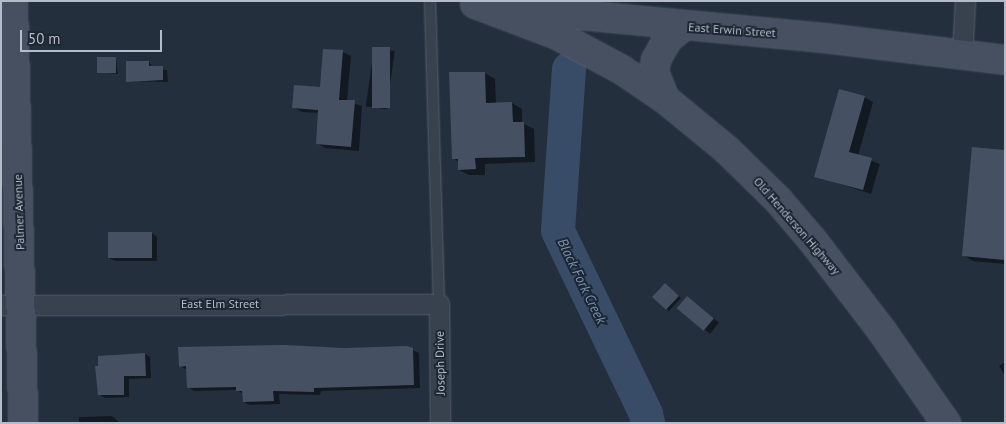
<!DOCTYPE html>
<html>
<head>
<meta charset="utf-8">
<style>
  body { margin:0 }
  #map { position:relative; width:1006px; height:424px; overflow:hidden; background:#242f3e; font-family:"PT Sans",sans-serif }
  div>[style] { position:absolute }
  .shadow>* { inset:0; background:#0007; transform-origin:0 0 }
  .river>* { height:34px; margin:-17px; padding:0 17px; transform-origin:17px; border-radius:17px; background:#394c67 }
  .building>* { inset:0; background:#455162; transform-origin:0 0 }
  .roads { filter:drop-shadow(0 0 1px #565f6c) drop-shadow(0 0 1px #565f6c) }
  .lane>* { height:10px; margin:-5px; padding:0 5px; transform-origin:5px; border-radius:5px; background:#38414e }
  .street>* { height:19px; margin:-9.5px; padding:0 9.5px; transform-origin:9.5px; border-radius:9.5px; background:#38414e }
  .secondary>* { height:28px; margin:-14px; padding:0 14px; transform-origin:14px; border-radius:14px; background:#465061 }
  span { translate:-50% -50%; white-space:nowrap; text-align:center; line-height:1.15; -webkit-text-stroke:4px #1d2633; paint-order:stroke }
  .street-label { font-size:12px; color:#b4bcc9 }
  .water-label { font-size:14px; color:#7c92b1; font-style:italic }
  .frame { position:absolute; inset:0; border:2px solid #b4bcc9; pointer-events:none }
  .scale { position:absolute; left:20px; top:30px; width:142px; height:22px; box-sizing:border-box; border:2px solid #b4bcc9; border-top:0; padding-left:6px; font-size:15px; line-height:18px; white-space:nowrap; color:#b4bcc9; -webkit-text-stroke:4px #1d2633; paint-order:stroke }
</style>
</head>
<body>
<div id="map">
  <div class="shadow">
    <i style="left:374px;top:48px;width:21px;height:59px;rotate:8deg"></i>
    <i style="clip-path:polygon(343px 52px,351px 56px,347px 101px,362px 106px,359px 151px,325px 148px,317px 143px,319px 113px,302px 112px,293px 107px,321px 88px)"></i>
    <i style="clip-path:polygon(116px 58px,118px 74px,98px 72px)"></i>
    <i style="clip-path:polygon(149px 62px,153px 68px,167px 70px,168px 82px,128px 81px)"></i>
    <i style="clip-path:polygon(485px 73px,495px 79px,496px 104px,512px 103px,522px 109px,522px 123px,534px 129px,535px 162px,485px 164px,485px 175px,469px 175px,459px 170px,459px 162px,453px 158px,451px 74px)"></i>
    <i style="clip-path:polygon(864px 97px,873px 102px,858px 156px,880px 164px,871px 194px,816px 176px)"></i>
    <i style="clip-path:polygon(1005px 151px,1005px 264px,973px 261px,963px 255px)"></i>
    <i style="clip-path:polygon(152px 233px,157px 237px,157px 261px,115px 261px,109px 258px)"></i>
    <i style="clip-path:polygon(667px 286px,681px 298px,669px 311px,654px 297px)"></i>
    <i style="left:687px;top:297px;width:41px;height:14px;rotate:39deg"></i>
    <i style="clip-path:polygon(284px 346px,413px 350px,419px 353px,420px 388px,321px 391px,320px 395px,279px 394px,280px 404px,250px 405px,244px 402px,244px 394px,236px 390px,194px 391px,188px 387px,187px 370px,180px 366px)"></i>
    <i style="clip-path:polygon(145px 354px,150px 357px,151px 378px,129px 379px,129px 397px,105px 398px,99px 394px)"></i>
    <i style="clip-path:polygon(1005px 362px,1005px 376px,999px 366px)"></i>
    <i style="clip-path:polygon(112px 416px,120px 423px,79px 423px,79px 417px)"></i>
  </div>
  <div class="river">
    <i style="left:569px;top:69px;width:162px;rotate:93.9deg"></i>
    <i style="left:558px;top:231px;width:203px;rotate:64.3deg"></i>
    <i style="left:646px;top:414px;width:9px;rotate:77deg"></i>
  </div>
  <div class="building">
    <i style="left:372px;top:47px;width:18px;height:61px"></i>
    <i style="clip-path:polygon(323px 49px,343px 50px,339px 100px,355px 100px,351px 147px,316px 144px,318px 110px,292px 108px,294px 85px,320px 87px)"></i>
    <i style="left:97px;top:57px;width:19px;height:16px"></i>
    <i style="clip-path:polygon(126px 61px,149px 61px,149px 66px,163px 66px,163px 80px,126px 82px)"></i>
    <i style="clip-path:polygon(449px 72px,485px 72px,486px 103px,512px 102px,513px 122px,524px 122px,525px 157px,475px 158px,476px 169px,458px 170px,458px 159px,452px 159px)"></i>
    <i style="clip-path:polygon(839px 89px,865px 96px,849px 152px,872px 158px,863px 190px,814px 177px)"></i>
    <i style="clip-path:polygon(972px 147px,1005px 150px,1005px 260px,962px 256px)"></i>
    <i style="left:108px;top:232px;width:44px;height:26px"></i>
    <i style="left:665px;top:283px;width:19px;height:19px;rotate:43deg"></i>
    <i style="left:687px;top:296px;width:35px;height:16px;rotate:40deg"></i>
    <i style="clip-path:polygon(284px 345px,346px 348px,407px 346px,413px 348px,414px 385px,314px 388px,314px 392px,273px 391px,274px 401px,243px 402px,242px 391px,236px 391px,236px 387px,187px 388px,186px 366px,179px 367px,178px 347px)"></i>
    <i style="clip-path:polygon(145px 353px,146px 376px,124px 376px,124px 395px,98px 395px,95px 366px,98px 366px,98px 356px)"></i>
  </div>
  <div class="roads">
    <div class="lane">
      <i style="left:430px;top:1px;width:303px;rotate:88.3deg"></i>
    </div>
    <div class="street">
      <i style="left:962px;top:55px;width:54px;rotate:-86.8deg"></i>
      <i style="left:1px;top:305px;width:438px;rotate:-0.1deg"></i>
      <i style="left:439px;top:304px;width:119px;rotate:89.5deg"></i>
    </div>
    <div class="secondary">
      <i style="left:13px;top:1px;width:422px;rotate:88.6deg"></i>
      <i style="left:475px;top:4px;width:85px;rotate:20.6deg"></i>
      <i style="left:555px;top:34px;width:76px;rotate:28.2deg"></i>
      <i style="left:622px;top:70px;width:52px;rotate:34deg"></i>
      <i style="left:665px;top:99px;width:80px;rotate:39.4deg"></i>
      <i style="left:727px;top:150px;width:73px;rotate:44.4deg"></i>
      <i style="left:779px;top:201px;width:52px;rotate:49.6deg"></i>
      <i style="left:813px;top:241px;width:113px;rotate:52.5deg"></i>
      <i style="left:882px;top:331px;width:112px;rotate:55.2deg"></i>
      <i style="left:517px;top:9px;width:308px;rotate:5.4deg"></i>
      <i style="left:824px;top:38px;width:182px;rotate:6.9deg"></i>
      <i style="left:665px;top:99px;width:29px;rotate:-112deg"></i>
      <i style="left:654px;top:72px;width:12px;rotate:-81deg"></i>
      <i style="left:656px;top:60px;width:23px;rotate:-61deg"></i>
      <i style="left:667px;top:40px;width:20px;rotate:-41deg"></i>
    </div>
  </div>
  <div class="street-label">
    <span style="left:732px;top:30px;rotate:4deg">East Erwin Street</span>
    <span style="left:19px;top:212px;rotate:-92deg">Palmer Avenue</span>
    <span style="left:797px;top:226px;rotate:49deg">Old Henderson Highway</span>
    <span style="left:220px;top:304px">East Elm Street</span>
    <span style="left:440px;top:363px;rotate:-91deg">Joseph Drive</span>
  </div>
  <div class="water-label">
    <span style="left:582px;top:281px;rotate:64deg">Black Fork Creek</span>
  </div>
  <div class="frame"></div>
  <div class="scale">50 m</div>
</div>
</body>
</html>
